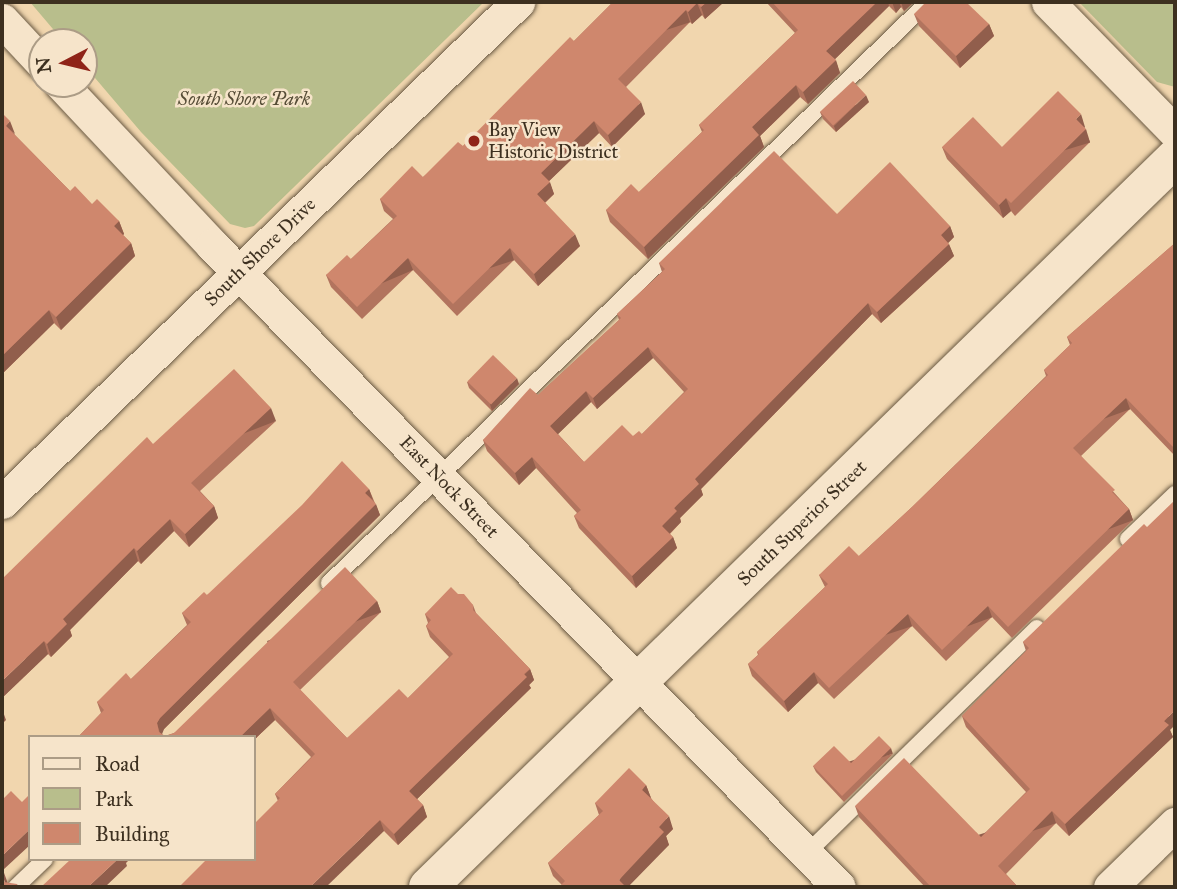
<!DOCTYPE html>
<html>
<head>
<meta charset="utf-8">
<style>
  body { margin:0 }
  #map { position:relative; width:1177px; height:889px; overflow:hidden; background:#f1d6ae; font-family:"IM FELL Great Primer",serif }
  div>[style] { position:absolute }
  .green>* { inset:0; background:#b8be8c }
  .roads { filter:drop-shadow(0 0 2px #6a5a44) drop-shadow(0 0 2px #6a5a44) }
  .lane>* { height:16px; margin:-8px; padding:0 8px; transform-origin:8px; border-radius:8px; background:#f6e4ca }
  .street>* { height:33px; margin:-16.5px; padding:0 16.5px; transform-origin:16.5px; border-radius:16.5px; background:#f6e4ca }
  .secondary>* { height:38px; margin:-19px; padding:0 19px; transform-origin:19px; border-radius:19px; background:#f6e4ca }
  .wall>* { inset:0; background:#b2745e }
  .shaded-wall>* { inset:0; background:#915e4c; transform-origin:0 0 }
  .building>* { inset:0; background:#cf876d; transform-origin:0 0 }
  .dots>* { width:19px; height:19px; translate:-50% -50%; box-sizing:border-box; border:4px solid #f6e4ca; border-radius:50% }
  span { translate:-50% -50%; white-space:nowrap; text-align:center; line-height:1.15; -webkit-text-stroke:5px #f6e4ca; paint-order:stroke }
  .park-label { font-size:19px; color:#564c36; font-style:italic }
  .poi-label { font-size:19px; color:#3d3020 }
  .left { translate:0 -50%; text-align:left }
  .street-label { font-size:19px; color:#3d3020 }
  .frame { position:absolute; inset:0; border:4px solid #3d3020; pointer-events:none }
  .legend { position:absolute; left:28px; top:735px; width:228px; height:126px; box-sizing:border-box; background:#f6e4ca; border:2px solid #ac9c86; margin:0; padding:9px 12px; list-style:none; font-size:21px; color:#3d3020 }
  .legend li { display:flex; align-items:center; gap:14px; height:35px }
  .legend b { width:35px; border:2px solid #ac9c86 }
  .north { position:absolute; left:28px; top:28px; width:70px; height:70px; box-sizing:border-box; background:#f6e4ca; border:2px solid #ac9c86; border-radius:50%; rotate:263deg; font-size:19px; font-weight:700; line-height:28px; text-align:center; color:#3d3020 }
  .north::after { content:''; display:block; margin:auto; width:24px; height:32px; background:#8f2418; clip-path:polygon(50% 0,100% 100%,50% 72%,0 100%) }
</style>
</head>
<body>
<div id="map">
  <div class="green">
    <i style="clip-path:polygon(30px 2px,484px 2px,254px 226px,245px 228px,230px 224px,141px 132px,84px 65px,84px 42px,64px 42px)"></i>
    <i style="clip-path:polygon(1079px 2px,1175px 2px,1175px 87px,1157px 82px)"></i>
  </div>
  <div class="roads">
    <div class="lane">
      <i style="left:1128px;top:539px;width:65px;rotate:-43.8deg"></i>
      <i style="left:329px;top:583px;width:834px;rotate:-44.13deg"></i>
      <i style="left:806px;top:854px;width:323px;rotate:-44.4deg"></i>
      <i style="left:16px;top:887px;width:40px;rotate:-44deg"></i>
    </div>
    <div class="street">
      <i style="left:1048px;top:2px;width:182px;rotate:45.7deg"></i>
      <i style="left:2px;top:20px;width:59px;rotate:47.1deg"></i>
      <i style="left:61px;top:84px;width:221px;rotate:46.8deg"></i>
      <i style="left:212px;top:245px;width:897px;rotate:45.68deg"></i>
      <i style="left:2px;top:502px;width:719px;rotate:-44.1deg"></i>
      <i style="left:1110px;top:887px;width:91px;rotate:-44.1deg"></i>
    </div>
    <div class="secondary">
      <i style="left:428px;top:887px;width:1044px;rotate:-44.3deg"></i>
    </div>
  </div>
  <div class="wall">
    <i style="clip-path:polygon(613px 2px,724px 2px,705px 19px,702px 15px,692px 24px,690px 22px,626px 87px,645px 114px,612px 147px,599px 133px,549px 181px,554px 194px,545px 203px,580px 246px,538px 286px,514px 260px,457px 316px,413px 270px,362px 319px,331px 287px,326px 275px,351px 259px,393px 219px,384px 211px,380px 199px,423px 177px,463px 146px,574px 41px)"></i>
    <i style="clip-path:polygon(766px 2px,914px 2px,904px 11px,901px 7px,896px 13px,889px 6px,835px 59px,840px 73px,808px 104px,800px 97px,760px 136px,764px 147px,648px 259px,610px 222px,606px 210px,639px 192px,702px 132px,699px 125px,795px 33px)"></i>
    <i style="clip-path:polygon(914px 14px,989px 24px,994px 36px,960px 68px,919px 26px)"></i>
    <i style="clip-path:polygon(869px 102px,836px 132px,823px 119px,820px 112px)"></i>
    <i style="clip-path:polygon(2px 113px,15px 135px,70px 191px,119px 221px,124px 234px,123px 235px,131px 243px,135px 256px,61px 330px,54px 323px,2px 374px)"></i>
    <i style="clip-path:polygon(1085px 127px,1084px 128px,1090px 142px,1015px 216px,1011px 211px,1003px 218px,947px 159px,942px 147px,1002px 147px)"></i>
    <i style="clip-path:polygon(evenodd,837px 214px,950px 226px,954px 237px,948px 243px,954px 256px,881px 323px,872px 314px,701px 489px,703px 495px,680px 518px,681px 522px,670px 534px,673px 537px,677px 548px,636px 588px,579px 528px,574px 516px,577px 513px,536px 468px,519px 485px,487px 451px,483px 440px,538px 395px,619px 320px,617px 314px,662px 272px,659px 263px,837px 214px,653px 358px,684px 392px,642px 434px,633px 436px,584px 462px,558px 434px,591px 402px,597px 409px,653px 358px)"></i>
    <i style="clip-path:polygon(1175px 243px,1175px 456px,1130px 409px,1081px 456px,1129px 509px,1133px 520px,1012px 638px,992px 617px,946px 661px,912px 626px,834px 699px,818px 683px,788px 712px,752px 676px,748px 664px,758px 655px,757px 652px,825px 587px,819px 575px,859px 556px,912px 507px,1046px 376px,1044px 370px,1070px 345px,1067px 337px)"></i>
    <i style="clip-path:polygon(467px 382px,519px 384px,492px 411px,469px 388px)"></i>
    <i style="clip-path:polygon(276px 421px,200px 491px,214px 506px,218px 518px,189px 547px,174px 531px,141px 564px,138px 561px,70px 630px,72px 636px,51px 657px,48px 654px,2px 698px,153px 444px)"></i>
    <i style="clip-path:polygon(369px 489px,380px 515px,164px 729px,161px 734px,165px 736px,174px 733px,377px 601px,381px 612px,300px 690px,347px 738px,408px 698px,449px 657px,430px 637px,426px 626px,428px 623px,425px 614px,458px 594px,473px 605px,476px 613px,530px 669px,534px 680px,529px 685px,531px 688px,417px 799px,423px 805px,427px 817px,398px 845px,384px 831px,217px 861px,278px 801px,275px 794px,311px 757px,275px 720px,254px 740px,78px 737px,101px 713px,97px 702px,131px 679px,187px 625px,182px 613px,207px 595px)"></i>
    <i style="clip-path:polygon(1147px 527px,1170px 730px,1173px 737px,1069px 836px,1056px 823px,1006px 874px,1018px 887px,925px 887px,859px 817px,855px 806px,981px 837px,1026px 792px,966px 727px,962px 716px,1026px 651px,1023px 642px)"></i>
    <i style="clip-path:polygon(893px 754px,844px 802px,816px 772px,813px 766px,851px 763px)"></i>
    <i style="clip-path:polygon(646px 785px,651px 798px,673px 829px,666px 836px,669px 845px,562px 885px,553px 876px,548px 863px,599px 815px,595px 803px)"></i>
  </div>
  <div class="shaded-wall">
    <i style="clip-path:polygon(707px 2px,724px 2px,705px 19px,701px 7px)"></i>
    <i style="clip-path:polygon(877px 2px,888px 2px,889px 6px,831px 63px,826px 51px)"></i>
    <i style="clip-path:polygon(892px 2px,899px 2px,901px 7px,896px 13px)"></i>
    <i style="clip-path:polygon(901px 2px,914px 2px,904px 11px)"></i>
    <i style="clip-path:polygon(697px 3px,702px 15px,692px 24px,688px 12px)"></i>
    <i style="left:686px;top:10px;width:13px;height:97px;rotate:72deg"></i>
    <i style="clip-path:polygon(989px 24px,994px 36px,960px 68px,956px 56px)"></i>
    <i style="clip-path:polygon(836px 60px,840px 73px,808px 104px,803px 92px)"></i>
    <i style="clip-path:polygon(796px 85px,800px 97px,760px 136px,764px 147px,648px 259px,644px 247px,752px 127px)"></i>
    <i style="clip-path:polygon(866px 95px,869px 102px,836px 132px,834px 126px)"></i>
    <i style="clip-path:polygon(641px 102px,645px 114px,612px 147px,608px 135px)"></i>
    <i style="clip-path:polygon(1081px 114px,1085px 127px,1080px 132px,1076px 119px)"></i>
    <i style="clip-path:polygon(10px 121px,15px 134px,6px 126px)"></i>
    <i style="clip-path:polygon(594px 121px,599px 133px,545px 185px,541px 173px)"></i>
    <i style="left:1086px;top:129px;width:14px;height:105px;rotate:73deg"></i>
    <i style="clip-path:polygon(550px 182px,554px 194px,541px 206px,537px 194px)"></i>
    <i style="clip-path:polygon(1006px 198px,1011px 211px,1003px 218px,999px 205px)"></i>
    <i style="clip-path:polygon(119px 221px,124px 234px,119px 239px,114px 226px)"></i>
    <i style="clip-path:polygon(950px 226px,954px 237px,945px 246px,941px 235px)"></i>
    <i style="clip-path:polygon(575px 234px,580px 246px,538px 286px,534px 274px)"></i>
    <i style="clip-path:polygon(131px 243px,135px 256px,61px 330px,56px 317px)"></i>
    <i style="clip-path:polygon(949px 244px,954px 256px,881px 323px,877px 312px)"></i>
    <i style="left:510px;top:248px;width:13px;height:80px;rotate:72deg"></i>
    <i style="left:408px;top:258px;width:13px;height:71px;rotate:67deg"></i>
    <i style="clip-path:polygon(868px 303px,872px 314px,701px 489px,703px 495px,680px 518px,681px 522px,666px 537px,662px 526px,695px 479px)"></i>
    <i style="clip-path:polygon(49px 310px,54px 323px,2px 374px,2px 356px)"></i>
    <i style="clip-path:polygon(648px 347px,653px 358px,597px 409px,593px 398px)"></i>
    <i style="clip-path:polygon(517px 378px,519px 384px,492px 411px,490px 404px)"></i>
    <i style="clip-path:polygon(586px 391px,591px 402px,555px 437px,550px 426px)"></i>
    <i style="left:1126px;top:398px;width:12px;height:73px;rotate:70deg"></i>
    <i style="left:271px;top:408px;width:14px;height:110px;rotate:69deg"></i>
    <i style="clip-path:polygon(532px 457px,536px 468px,519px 485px,515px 473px)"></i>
    <i style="clip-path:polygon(369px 489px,373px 500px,365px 493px)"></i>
    <i style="clip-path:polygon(376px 504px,380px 515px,164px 729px,161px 737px,157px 723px,160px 718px)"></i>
    <i style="clip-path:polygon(214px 506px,218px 518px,189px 547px,185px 534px)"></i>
    <i style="left:1129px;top:509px;width:12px;height:169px;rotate:70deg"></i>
    <i style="clip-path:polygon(170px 519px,174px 531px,141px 564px,137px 551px)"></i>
    <i style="clip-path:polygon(673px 537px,677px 548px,636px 588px,632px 576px)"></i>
    <i style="clip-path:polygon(134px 548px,138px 561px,70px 630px,72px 636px,51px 657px,47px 644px,63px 619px)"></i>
    <i style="left:377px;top:601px;width:12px;height:117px;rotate:70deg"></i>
    <i style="left:988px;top:606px;width:12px;height:64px;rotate:70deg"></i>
    <i style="left:908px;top:614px;width:13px;height:108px;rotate:72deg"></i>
    <i style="clip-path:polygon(44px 641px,48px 654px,2px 698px,2px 681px)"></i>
    <i style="clip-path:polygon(530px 669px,534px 680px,529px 685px,531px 688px,413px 803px,409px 791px)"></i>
    <i style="clip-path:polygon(814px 672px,818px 683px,788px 712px,784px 701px)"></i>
    <i style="clip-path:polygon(270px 708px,275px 720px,254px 740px,254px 737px,240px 737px)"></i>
    <i style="clip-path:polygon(2px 709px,6px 720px,2px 724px)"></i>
    <i style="clip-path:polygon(1175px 710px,1175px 725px,1170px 730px,1173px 737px,1069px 836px,1065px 824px)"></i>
    <i style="left:891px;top:748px;width:6px;height:69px;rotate:72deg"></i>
    <i style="clip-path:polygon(646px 785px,651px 798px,642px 790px)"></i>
    <i style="clip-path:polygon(423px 805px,427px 817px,398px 845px,394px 834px)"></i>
    <i style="left:1052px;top:811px;width:13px;height:77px;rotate:72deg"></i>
    <i style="clip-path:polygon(669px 816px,673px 829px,666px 836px,669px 845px,628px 887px,622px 887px,619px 880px,659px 827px)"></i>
    <i style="clip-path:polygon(380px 820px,384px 831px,326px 887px,310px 887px)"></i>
    <i style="clip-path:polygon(30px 829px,30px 845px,3px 870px,7px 881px,8px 887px,6px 887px,2px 872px,2px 856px)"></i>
    <i style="clip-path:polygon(118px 859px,130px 859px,126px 863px,127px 866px,105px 887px,88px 887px)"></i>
  </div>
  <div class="building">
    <i style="clip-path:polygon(613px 2px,707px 2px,701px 7px,697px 3px,688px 12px,686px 10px,618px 79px,641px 102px,608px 135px,594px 121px,541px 173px,550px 182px,537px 194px,575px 234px,534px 274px,510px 248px,453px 304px,408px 258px,357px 307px,326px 275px,347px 255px,351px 259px,397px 216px,380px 199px,412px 166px,423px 177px,458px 142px,463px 146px,570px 37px,574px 41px)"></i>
    <i style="clip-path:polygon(772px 2px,877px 2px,826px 51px,836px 60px,803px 92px,796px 85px,752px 127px,759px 135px,644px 247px,606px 210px,631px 184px,639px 192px,704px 130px,699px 125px,798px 30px)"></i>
    <i style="clip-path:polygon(926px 2px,966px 2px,989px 24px,956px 56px,914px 14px)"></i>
    <i style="left:853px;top:81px;width:19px;height:45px;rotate:47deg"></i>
    <i style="clip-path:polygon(1058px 91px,1081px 114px,1076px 119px,1086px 129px,1011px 203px,1006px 198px,999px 205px,942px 147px,973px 117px,1002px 147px)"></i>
    <i style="clip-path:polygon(2px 113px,10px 121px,6px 126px,70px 191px,75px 186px,92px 204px,97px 199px,119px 221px,114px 226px,131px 243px,56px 317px,49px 310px,2px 356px)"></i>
    <i style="clip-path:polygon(evenodd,774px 151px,837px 214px,890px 162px,950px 226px,941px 235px,949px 244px,877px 312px,868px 303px,695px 479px,699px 484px,674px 508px,677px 511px,662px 526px,673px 537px,632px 576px,574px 516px,581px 510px,532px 457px,515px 473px,483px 440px,530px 388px,538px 395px,621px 318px,617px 314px,665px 269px,659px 263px,774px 151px,648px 347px,688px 389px,642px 434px,639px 431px,633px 436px,622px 425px,584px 462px,550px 426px,586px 391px,593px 398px,648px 347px)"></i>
    <i style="clip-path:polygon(1175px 243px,1175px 449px,1126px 398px,1073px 448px,1115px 490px,1112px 492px,1129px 509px,1008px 627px,988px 606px,942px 650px,908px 614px,829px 688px,814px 672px,784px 701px,748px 664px,759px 654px,757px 652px,828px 584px,819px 575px,849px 546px,859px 556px,912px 507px,1048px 375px,1044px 370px,1072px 343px,1067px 337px)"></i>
    <i style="left:493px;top:355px;width:33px;height:37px;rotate:44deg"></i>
    <i style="clip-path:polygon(234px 369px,271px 408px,191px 483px,214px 506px,185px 534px,170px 519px,137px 551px,134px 548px,63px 619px,67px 624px,47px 644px,44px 641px,2px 681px,2px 579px,147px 437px,153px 444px)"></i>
    <i style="clip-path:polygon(342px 461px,369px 489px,365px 493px,376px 504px,160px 718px,157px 723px,159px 732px,165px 736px,174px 733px,345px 567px,377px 601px,293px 682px,347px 738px,399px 689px,408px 698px,453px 654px,426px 626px,431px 620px,425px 614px,451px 587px,458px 594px,464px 594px,473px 605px,473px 610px,530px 669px,524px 674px,527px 677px,409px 791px,423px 805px,394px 834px,380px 820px,310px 887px,179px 887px,207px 859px,216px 859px,217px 861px,219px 859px,254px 859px,254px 824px,280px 798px,275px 794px,315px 754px,270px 708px,240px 737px,78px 737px,104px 710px,97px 702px,126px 673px,131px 679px,191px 622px,182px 613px,204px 592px,207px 595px,302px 505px)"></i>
    <i style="clip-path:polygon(1175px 500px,1175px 710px,1164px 721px,1169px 725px,1065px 824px,1052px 811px,998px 866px,1018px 887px,931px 887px,855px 806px,904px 758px,981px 837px,1030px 789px,962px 716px,1029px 648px,1023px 642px,1144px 524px,1147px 527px)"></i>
    <i style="clip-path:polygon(879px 736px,891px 748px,842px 796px,813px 766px,834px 746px,851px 763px)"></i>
    <i style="clip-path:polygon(629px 768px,646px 785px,642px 790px,669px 816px,659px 827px,664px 832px,619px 880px,624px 885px,622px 887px,559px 887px,565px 881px,548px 863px,603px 811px,595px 803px)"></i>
    <i style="clip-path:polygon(11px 791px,22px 802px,30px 794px,30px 829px,2px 856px,2px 800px)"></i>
    <i style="clip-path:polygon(71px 859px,118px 859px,88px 887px,41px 887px)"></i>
    <i style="clip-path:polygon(2px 868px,3px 870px,4px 882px,17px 884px,19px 887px,2px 887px)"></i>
  </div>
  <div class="dots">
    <i style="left:474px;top:141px;background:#8f2418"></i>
  </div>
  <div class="park-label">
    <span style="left:244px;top:99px">South Shore Park</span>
  </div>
  <div class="poi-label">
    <span class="left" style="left:488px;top:141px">Bay View<br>Historic District</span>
  </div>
  <div class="street-label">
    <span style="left:260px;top:252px;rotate:-44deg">South Shore Drive</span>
    <span style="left:449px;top:487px;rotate:46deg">East Nock Street</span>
    <span style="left:802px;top:523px;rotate:-44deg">South Superior Street</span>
  </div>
  <div class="frame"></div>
  <ul class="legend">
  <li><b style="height:9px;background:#f6e4ca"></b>Road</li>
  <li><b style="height:19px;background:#b8be8c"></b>Park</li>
  <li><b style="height:19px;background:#cf876d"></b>Building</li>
  </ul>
  <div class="north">N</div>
</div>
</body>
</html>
